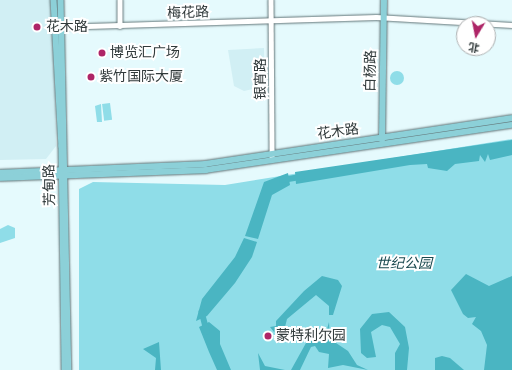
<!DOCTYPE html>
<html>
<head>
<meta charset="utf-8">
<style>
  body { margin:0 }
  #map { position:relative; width:512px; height:370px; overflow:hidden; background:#e5fafd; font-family:"Zilla Slab","Noto Sans SC",serif }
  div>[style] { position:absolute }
  .built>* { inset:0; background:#d1eff4 }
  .green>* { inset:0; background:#8fdde8; transform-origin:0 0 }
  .round { border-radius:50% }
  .water>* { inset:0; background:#4ab5c2 }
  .river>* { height:5.5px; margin:-2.75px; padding:0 2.75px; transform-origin:2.75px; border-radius:2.75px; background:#4ab5c2 }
  .roads { filter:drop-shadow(0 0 1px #637679) drop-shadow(0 0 1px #637679) }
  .minor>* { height:4.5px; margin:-2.25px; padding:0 2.25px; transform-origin:2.25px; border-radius:2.25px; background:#fff }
  .major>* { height:5.5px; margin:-2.75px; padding:0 2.75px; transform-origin:2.75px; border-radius:2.75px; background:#8cd0d8 }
  .dots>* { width:11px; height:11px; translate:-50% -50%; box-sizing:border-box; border:2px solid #fff; border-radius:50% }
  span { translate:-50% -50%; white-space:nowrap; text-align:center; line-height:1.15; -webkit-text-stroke:4px #fff; paint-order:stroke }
  .street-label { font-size:14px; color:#313a3b }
  .poi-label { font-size:14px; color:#313a3b }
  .left { translate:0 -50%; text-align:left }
  .park-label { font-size:14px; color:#1a494f; font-style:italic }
  .north { position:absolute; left:456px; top:16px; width:40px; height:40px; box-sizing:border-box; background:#fff; border:1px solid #adb0b1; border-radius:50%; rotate:190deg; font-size:11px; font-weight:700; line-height:16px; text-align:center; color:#313a3b }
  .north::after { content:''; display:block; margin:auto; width:14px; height:18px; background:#ae2567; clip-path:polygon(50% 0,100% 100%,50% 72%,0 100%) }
</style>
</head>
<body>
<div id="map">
  <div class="built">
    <i style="clip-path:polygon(0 0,53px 0,56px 146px,46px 159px,0 160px)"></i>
    <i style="clip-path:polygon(264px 48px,265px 86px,244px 91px,234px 86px,228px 50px)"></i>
  </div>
  <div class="green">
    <i class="round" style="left:390px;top:71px;width:14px;height:14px"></i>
    <i style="left:110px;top:103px;width:17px;height:8px;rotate:83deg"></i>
    <i style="clip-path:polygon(101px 104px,102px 122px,97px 122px,95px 106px)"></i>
    <i style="clip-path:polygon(512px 139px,512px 370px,79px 370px,79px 189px,93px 182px,225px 185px)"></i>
    <i style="clip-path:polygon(8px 225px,15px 228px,15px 238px,0 243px,0 229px)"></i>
  </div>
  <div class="water">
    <i style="clip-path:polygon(512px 140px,512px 155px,490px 160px,488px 154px,485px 162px,480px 155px,479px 161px,455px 164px,447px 171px,428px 168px,427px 164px,410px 165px,296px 184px,295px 172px)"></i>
    <i style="clip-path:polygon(288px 173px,290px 185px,272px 195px,258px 239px,245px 236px,264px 182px)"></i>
    <i style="clip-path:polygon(244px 238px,257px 242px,252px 257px,235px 283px,207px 316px,196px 321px,202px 299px,235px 257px)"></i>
    <i style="clip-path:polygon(466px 274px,489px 286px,512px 276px,512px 370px,484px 370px,487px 345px,481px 331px,472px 324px,476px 317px,468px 318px,463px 314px,451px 290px)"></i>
    <i style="clip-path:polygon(322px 276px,338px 280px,342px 286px,333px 315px,329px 315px,329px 306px,316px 295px,287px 319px,284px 331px,274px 332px,270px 327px,276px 326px,276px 321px,304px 291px)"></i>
    <i style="clip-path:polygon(389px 312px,405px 327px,409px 348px,407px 370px,395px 370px,395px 353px,400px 344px,390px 327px,382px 325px,371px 332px,376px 357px,367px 358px,361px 353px,360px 329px,372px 314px)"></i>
    <i style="clip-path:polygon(209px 322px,220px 331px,220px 344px,231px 370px,217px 370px,209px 352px,199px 327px)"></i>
    <i style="clip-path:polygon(329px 322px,330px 339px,348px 351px,357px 365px,368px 370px,343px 365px,328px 368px,329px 354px,319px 352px,315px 346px,311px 347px,300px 370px,291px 370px,306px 343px,327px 329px)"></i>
    <i style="clip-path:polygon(159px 342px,161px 370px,155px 370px,156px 358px,143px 349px)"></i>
    <i style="clip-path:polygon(258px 353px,265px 366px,285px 370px,260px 370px)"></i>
    <i style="clip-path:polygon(442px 356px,450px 358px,464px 370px,435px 370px,435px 358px)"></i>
  </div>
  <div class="river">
    <i style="left:282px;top:180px;width:20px;rotate:-9deg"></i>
    <i style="left:202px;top:312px;width:20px;rotate:75deg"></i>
  </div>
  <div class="roads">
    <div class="minor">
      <i style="left:120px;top:0;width:26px;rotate:90deg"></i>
      <i style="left:271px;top:0;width:157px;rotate:89.6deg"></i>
      <i style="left:56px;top:27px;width:320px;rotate:-1.8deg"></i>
      <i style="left:376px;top:17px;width:136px;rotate:3.4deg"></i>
    </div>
    <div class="major">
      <i style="left:54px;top:0;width:146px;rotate:86.9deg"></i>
      <i style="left:62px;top:146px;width:224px;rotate:89.2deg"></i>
      <i style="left:61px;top:0;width:370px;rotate:88.8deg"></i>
      <i style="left:382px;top:140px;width:140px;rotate:-89.2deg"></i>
      <i style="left:0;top:173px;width:205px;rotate:-2.5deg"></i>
      <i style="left:205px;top:164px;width:310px;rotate:-8.5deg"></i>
      <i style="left:0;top:178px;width:206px;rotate:-2.2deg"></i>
      <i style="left:206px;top:170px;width:309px;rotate:-8.4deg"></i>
    </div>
  </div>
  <div class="dots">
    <i style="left:37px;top:27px;background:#ae2567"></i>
    <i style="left:102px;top:53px;background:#ae2567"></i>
    <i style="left:91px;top:77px;background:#ae2567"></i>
    <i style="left:268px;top:336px;background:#ae2567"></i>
  </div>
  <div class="street-label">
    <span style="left:188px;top:13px;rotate:-2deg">梅花路</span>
    <span style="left:371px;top:71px;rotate:-89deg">白杨路</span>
    <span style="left:261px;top:79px;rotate:-90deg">银宵路</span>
    <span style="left:338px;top:132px;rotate:-8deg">花木路</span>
    <span style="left:50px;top:185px;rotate:-91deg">芳甸路</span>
  </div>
  <div class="poi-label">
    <span class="left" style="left:46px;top:27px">花木路</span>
    <span class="left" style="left:110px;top:53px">博览汇广场</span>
    <span class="left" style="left:99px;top:77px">紫竹国际大厦</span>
    <span class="left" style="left:276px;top:336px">蒙特利尔园</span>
  </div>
  <div class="park-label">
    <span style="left:404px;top:264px">世纪公园</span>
  </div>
  <div class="north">北</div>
</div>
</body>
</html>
